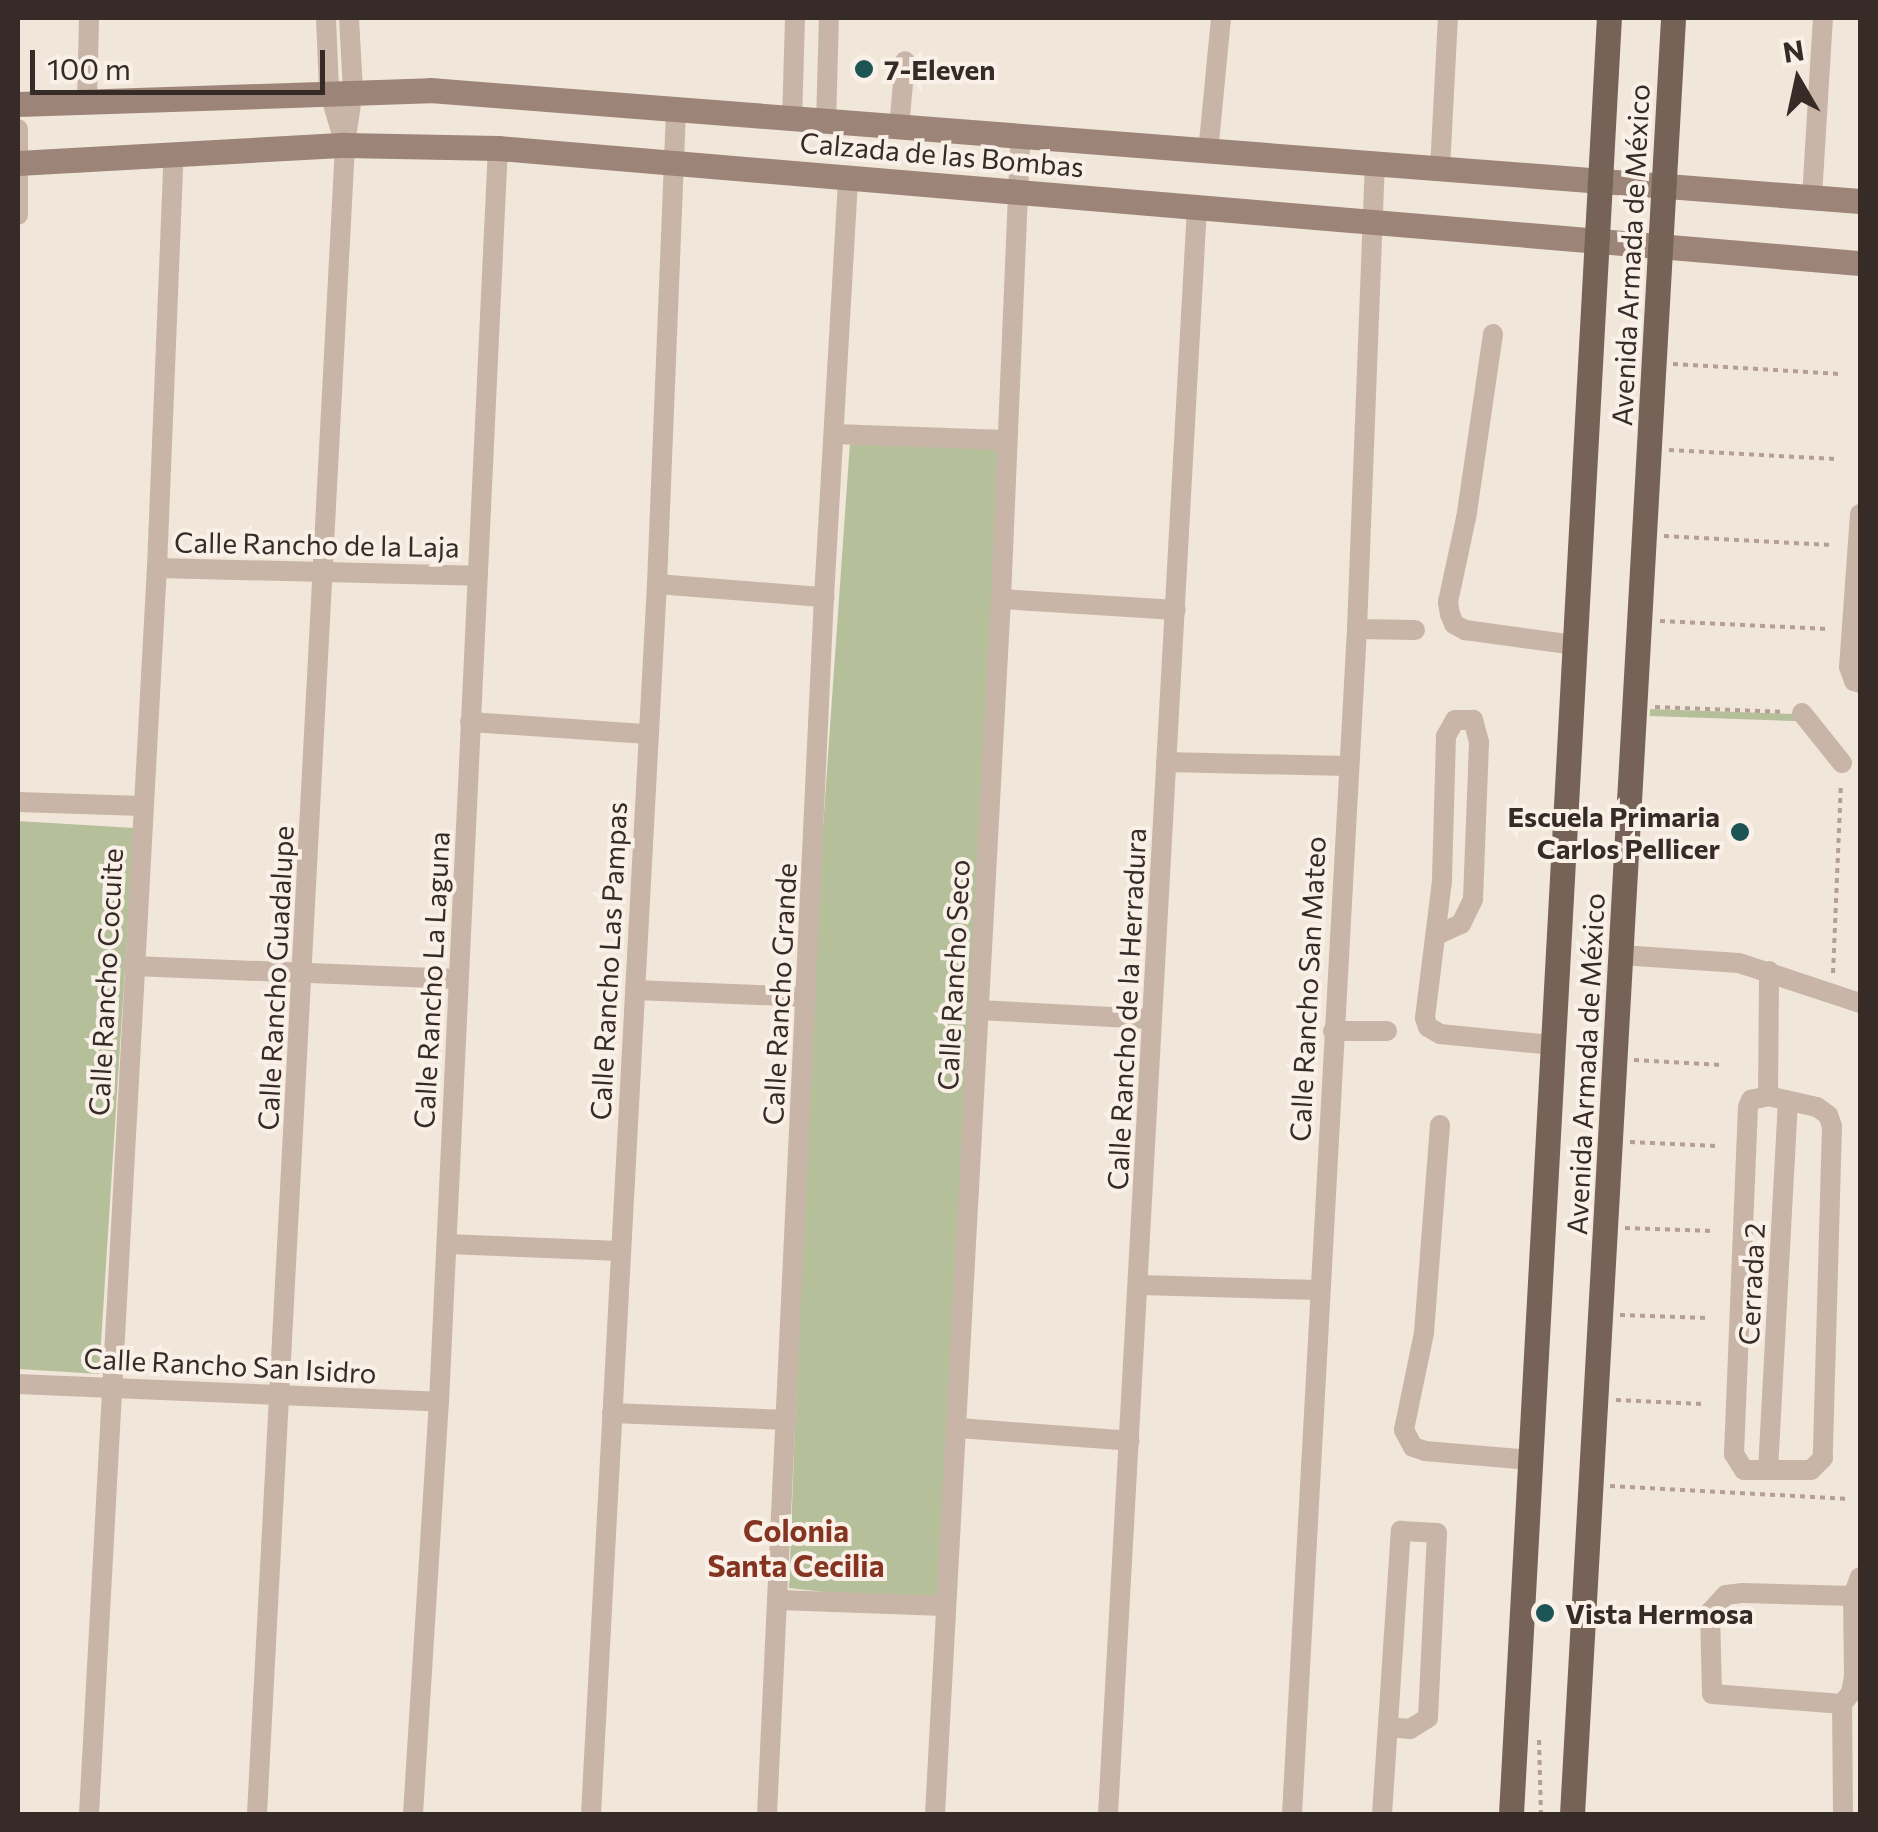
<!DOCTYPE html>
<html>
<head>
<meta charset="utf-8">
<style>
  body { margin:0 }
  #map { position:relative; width:1878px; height:1832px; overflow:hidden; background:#f1e6da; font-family:Commissioner,sans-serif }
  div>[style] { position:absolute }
  .green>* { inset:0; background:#b5c09b; transform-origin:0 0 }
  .path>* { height:4px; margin-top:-2px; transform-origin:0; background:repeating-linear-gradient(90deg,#b59f91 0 5px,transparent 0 10px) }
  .street>* { height:20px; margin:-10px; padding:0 10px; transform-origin:10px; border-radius:10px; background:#c9b5a7 }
  .secondary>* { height:25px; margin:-12.5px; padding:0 12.5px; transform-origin:12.5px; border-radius:12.5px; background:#9d8478 }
  .primary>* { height:25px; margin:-12.5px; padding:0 12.5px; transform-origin:12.5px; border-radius:12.5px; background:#776258 }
  .dots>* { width:28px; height:28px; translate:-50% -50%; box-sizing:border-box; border:5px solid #f9f0e7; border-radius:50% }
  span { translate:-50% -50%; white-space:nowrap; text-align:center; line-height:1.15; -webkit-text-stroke:8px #f9f0e7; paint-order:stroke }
  .poi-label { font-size:28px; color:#362b27; font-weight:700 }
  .left { translate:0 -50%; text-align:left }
  .right { translate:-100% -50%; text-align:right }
  .street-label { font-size:28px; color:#362b27 }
  .neighbourhood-label { font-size:30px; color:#843421; font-weight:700 }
  .frame { position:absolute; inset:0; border:20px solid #362b27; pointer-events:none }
  .north { position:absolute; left:1748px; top:30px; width:100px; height:100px; -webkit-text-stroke:8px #f9f0e7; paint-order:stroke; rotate:351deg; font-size:28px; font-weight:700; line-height:40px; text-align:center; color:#362b27 }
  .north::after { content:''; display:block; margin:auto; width:35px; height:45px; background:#362b27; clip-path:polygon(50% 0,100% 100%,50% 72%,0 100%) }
  .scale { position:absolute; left:30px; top:50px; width:295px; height:45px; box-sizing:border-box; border:5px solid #362b27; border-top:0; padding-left:12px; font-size:30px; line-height:35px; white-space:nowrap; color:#362b27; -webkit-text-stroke:8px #f9f0e7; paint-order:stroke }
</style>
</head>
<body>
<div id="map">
  <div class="green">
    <i style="clip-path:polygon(851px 428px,1001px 434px,942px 1605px,789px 1588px,811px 998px)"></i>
    <i style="left:1650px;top:709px;width:152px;height:7px;rotate:2deg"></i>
    <i style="clip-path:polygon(18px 821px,134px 828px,99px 1374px,18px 1369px)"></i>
  </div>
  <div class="path">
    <i style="left:1673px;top:364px;width:168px;rotate:3.4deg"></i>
    <i style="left:1669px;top:450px;width:168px;rotate:3.1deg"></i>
    <i style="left:1664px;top:536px;width:168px;rotate:3.1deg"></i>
    <i style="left:1660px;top:621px;width:168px;rotate:2.7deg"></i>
    <i style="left:1655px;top:707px;width:130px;rotate:2.2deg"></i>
    <i style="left:1584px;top:845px;width:21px;rotate:3deg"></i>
    <i style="left:1833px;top:973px;width:190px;rotate:-87.6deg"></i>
    <i style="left:1634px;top:1060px;width:88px;rotate:3.3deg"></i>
    <i style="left:1630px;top:1142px;width:87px;rotate:2.6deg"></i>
    <i style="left:1625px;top:1228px;width:88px;rotate:2deg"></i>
    <i style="left:1620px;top:1315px;width:88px;rotate:2deg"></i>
    <i style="left:1616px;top:1400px;width:87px;rotate:2.6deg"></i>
    <i style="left:1610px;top:1486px;width:240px;rotate:3.1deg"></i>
    <i style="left:1539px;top:1740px;width:74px;rotate:88.5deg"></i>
  </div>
  <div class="street">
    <i style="left:326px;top:18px;width:73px;rotate:87.6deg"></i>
    <i style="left:329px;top:91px;width:49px;rotate:73.4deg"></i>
    <i style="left:87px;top:101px;width:83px;rotate:-88.6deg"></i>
    <i style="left:792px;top:120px;width:102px;rotate:-88.3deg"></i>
    <i style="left:826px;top:123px;width:105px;rotate:-88.4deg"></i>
    <i style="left:899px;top:128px;width:67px;rotate:-84.9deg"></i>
    <i style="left:18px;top:129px;width:86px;rotate:90deg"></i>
    <i style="left:1208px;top:153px;width:136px;rotate:-84.5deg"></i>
    <i style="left:1440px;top:169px;width:151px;rotate:-87deg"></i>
    <i style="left:1812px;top:197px;width:179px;rotate:-86.5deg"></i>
    <i style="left:1493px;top:334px;width:186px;rotate:98.3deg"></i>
    <i style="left:1466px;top:518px;width:86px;rotate:102.1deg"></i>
    <i style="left:1448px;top:602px;width:12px;rotate:81deg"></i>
    <i style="left:1450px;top:614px;width:11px;rotate:68deg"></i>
    <i style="left:1454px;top:624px;width:13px;rotate:29deg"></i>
    <i style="left:1465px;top:630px;width:110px;rotate:7.8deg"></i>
    <i style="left:834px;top:434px;width:171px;rotate:2deg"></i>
    <i style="left:1860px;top:514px;width:153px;rotate:94.1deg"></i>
    <i style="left:1849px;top:667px;width:15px;rotate:70deg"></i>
    <i style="left:1854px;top:681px;width:6px;rotate:18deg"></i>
    <i style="left:157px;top:568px;width:319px;rotate:1.4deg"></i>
    <i style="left:657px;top:584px;width:168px;rotate:4.5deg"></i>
    <i style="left:1001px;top:599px;width:175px;rotate:3.6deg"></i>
    <i style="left:1357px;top:629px;width:58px;rotate:1deg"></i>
    <i style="left:1802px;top:713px;width:64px;rotate:51.3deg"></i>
    <i style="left:470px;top:722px;width:178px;rotate:3.9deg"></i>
    <i style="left:1166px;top:762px;width:181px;rotate:1.3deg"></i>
    <i style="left:18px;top:802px;width:125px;rotate:1.8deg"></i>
    <i style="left:1437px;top:935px;width:26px;rotate:-25deg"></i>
    <i style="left:1461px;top:924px;width:28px;rotate:-64deg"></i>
    <i style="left:1473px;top:899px;width:157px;rotate:-87.8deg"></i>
    <i style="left:1479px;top:742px;width:23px;rotate:-105deg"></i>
    <i style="left:1473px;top:720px;width:18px;rotate:180deg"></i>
    <i style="left:1455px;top:720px;width:18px;rotate:119deg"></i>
    <i style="left:1446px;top:736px;width:145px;rotate:91.6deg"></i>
    <i style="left:1442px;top:881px;width:138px;rotate:97.1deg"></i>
    <i style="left:1425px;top:1018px;width:9px;rotate:72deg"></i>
    <i style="left:1428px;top:1027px;width:14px;rotate:30deg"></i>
    <i style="left:1440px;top:1034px;width:114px;rotate:5.6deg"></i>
    <i style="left:1621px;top:955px;width:118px;rotate:3.9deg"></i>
    <i style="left:1739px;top:963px;width:127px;rotate:18.3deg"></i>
    <i style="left:133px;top:966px;width:325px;rotate:2.3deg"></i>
    <i style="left:635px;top:990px;width:172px;rotate:2.3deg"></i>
    <i style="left:978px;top:1010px;width:172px;rotate:3deg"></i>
    <i style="left:1333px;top:1031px;width:54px"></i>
    <i style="left:1768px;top:1096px;width:50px;rotate:12.7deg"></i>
    <i style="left:1817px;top:1107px;width:14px;rotate:36deg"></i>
    <i style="left:1828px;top:1115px;width:12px;rotate:70deg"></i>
    <i style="left:1832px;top:1126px;width:332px;rotate:91.6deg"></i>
    <i style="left:1823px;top:1458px;width:17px;rotate:135deg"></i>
    <i style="left:1811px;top:1470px;width:67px;rotate:180deg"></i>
    <i style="left:1744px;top:1470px;width:19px;rotate:-122deg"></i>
    <i style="left:1734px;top:1454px;width:347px;rotate:-87.7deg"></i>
    <i style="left:1748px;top:1107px;width:8px;rotate:-67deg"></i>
    <i style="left:1751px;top:1100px;width:17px;rotate:-13deg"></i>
    <i style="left:1768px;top:1096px;width:125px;rotate:-89.5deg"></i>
    <i style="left:1440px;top:1125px;width:209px;rotate:94.4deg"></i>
    <i style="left:1424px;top:1333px;width:99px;rotate:101.7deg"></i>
    <i style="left:1404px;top:1430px;width:19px;rotate:62deg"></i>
    <i style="left:1413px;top:1447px;width:13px;rotate:18deg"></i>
    <i style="left:1425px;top:1451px;width:105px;rotate:4.9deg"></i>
    <i style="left:447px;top:1244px;width:173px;rotate:2.3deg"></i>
    <i style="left:1140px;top:1285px;width:179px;rotate:1.6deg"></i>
    <i style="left:18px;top:1384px;width:421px;rotate:2.4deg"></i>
    <i style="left:612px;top:1413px;width:175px;rotate:2.3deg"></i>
    <i style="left:959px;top:1428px;width:171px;rotate:4.3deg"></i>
    <i style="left:1768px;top:1470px;width:370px;rotate:-86.9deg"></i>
    <i style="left:779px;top:1600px;width:165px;rotate:2.1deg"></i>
    <i style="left:1842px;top:1704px;width:130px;rotate:-175.6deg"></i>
    <i style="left:1712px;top:1694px;width:82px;rotate:-91.4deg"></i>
    <i style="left:1710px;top:1612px;width:23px;rotate:-47deg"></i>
    <i style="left:1726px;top:1595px;width:17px;rotate:-7deg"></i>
    <i style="left:1743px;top:1593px;width:110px;rotate:1.6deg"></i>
    <i style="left:89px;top:1814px;width:1248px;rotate:-86.88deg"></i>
    <i style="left:157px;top:568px;width:415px;rotate:-87.7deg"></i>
    <i style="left:257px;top:1814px;width:1671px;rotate:-86.98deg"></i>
    <i style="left:345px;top:145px;width:56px;rotate:-81.7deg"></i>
    <i style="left:353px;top:90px;width:72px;rotate:-93.2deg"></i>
    <i style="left:413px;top:1814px;width:413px;rotate:-86.4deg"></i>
    <i style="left:439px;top:1402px;width:1255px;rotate:-87.31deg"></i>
    <i style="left:591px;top:1814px;width:1232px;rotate:-86.93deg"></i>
    <i style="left:657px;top:584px;width:473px;rotate:-87.7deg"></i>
    <i style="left:767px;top:1814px;width:1218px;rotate:-87.32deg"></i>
    <i style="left:824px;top:597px;width:422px;rotate:-86.7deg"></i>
    <i style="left:935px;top:1814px;width:1217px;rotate:-86.89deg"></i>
    <i style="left:1001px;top:599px;width:462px;rotate:-87.6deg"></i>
    <i style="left:1108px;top:1814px;width:1610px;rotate:-86.83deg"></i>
    <i style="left:1292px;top:1814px;width:1187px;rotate:-86.86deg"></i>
    <i style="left:1357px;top:629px;width:463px;rotate:-87.8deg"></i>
    <i style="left:1382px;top:1814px;width:284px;rotate:-86.2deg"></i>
    <i style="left:1401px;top:1531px;width:36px;rotate:3deg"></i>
    <i style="left:1437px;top:1533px;width:185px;rotate:92.8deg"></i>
    <i style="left:1428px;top:1718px;width:21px;rotate:149deg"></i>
    <i style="left:1410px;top:1729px;width:22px;rotate:-175deg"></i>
    <i style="left:1843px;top:1814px;width:110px;rotate:-90.5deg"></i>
    <i style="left:1842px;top:1704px;width:14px;rotate:-51deg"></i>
    <i style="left:1851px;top:1693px;width:17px;rotate:-80deg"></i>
    <i style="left:1854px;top:1676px;width:80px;rotate:-90.7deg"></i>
    <i style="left:1853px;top:1596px;width:20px;rotate:-70deg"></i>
  </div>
  <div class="secondary">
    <i style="left:18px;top:104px;width:412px;rotate:-1.9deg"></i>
    <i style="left:430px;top:90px;width:1434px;rotate:4.44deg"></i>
    <i style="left:18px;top:163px;width:327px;rotate:-3.2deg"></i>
    <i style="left:345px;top:145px;width:153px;rotate:1.1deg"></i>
    <i style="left:498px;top:148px;width:1367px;rotate:4.83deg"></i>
  </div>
  <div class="primary">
    <i style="left:1511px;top:1814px;width:1799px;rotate:-86.88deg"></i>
    <i style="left:1572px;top:1814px;width:1799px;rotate:-86.78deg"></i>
  </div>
  <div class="dots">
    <i style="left:864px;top:69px;background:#1d5557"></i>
    <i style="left:1740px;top:832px;background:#1d5557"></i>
    <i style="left:1545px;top:1613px;background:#1d5557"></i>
  </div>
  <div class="poi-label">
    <span class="left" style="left:884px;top:69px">7-Eleven</span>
    <span class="right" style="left:1720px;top:832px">Escuela Primaria<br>Carlos Pellicer</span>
    <span class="left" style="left:1565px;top:1613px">Vista Hermosa</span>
  </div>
  <div class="street-label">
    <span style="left:942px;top:154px;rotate:5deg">Calzada de las Bombas</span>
    <span style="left:1630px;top:255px;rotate:-87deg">Avenida Armada de México</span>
    <span style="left:317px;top:544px;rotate:1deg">Calle Rancho de la Laja</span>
    <span style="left:608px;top:961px;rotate:-87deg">Calle Rancho Las Pampas</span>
    <span style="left:953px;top:975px;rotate:-87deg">Calle Rancho Seco</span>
    <span style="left:275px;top:978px;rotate:-87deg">Calle Rancho Guadalupe</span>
    <span style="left:431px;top:980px;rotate:-87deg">Calle Rancho La Laguna</span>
    <span style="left:105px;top:982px;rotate:-87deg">Calle Rancho Cocuite</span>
    <span style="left:1307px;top:989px;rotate:-87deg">Calle Rancho San Mateo</span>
    <span style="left:779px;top:994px;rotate:-87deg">Calle Rancho Grande</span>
    <span style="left:1126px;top:1009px;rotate:-87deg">Calle Rancho de la Herradura</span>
    <span style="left:1585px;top:1064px;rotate:-87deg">Avenida Armada de México</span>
    <span style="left:1751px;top:1284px;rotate:-87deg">Cerrada 2</span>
    <span style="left:230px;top:1365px;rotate:3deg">Calle Rancho San Isidro</span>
  </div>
  <div class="neighbourhood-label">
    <span style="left:796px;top:1547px">Colonia<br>Santa Cecilia</span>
  </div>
  <div class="frame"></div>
  <div class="north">N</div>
  <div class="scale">100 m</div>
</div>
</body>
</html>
